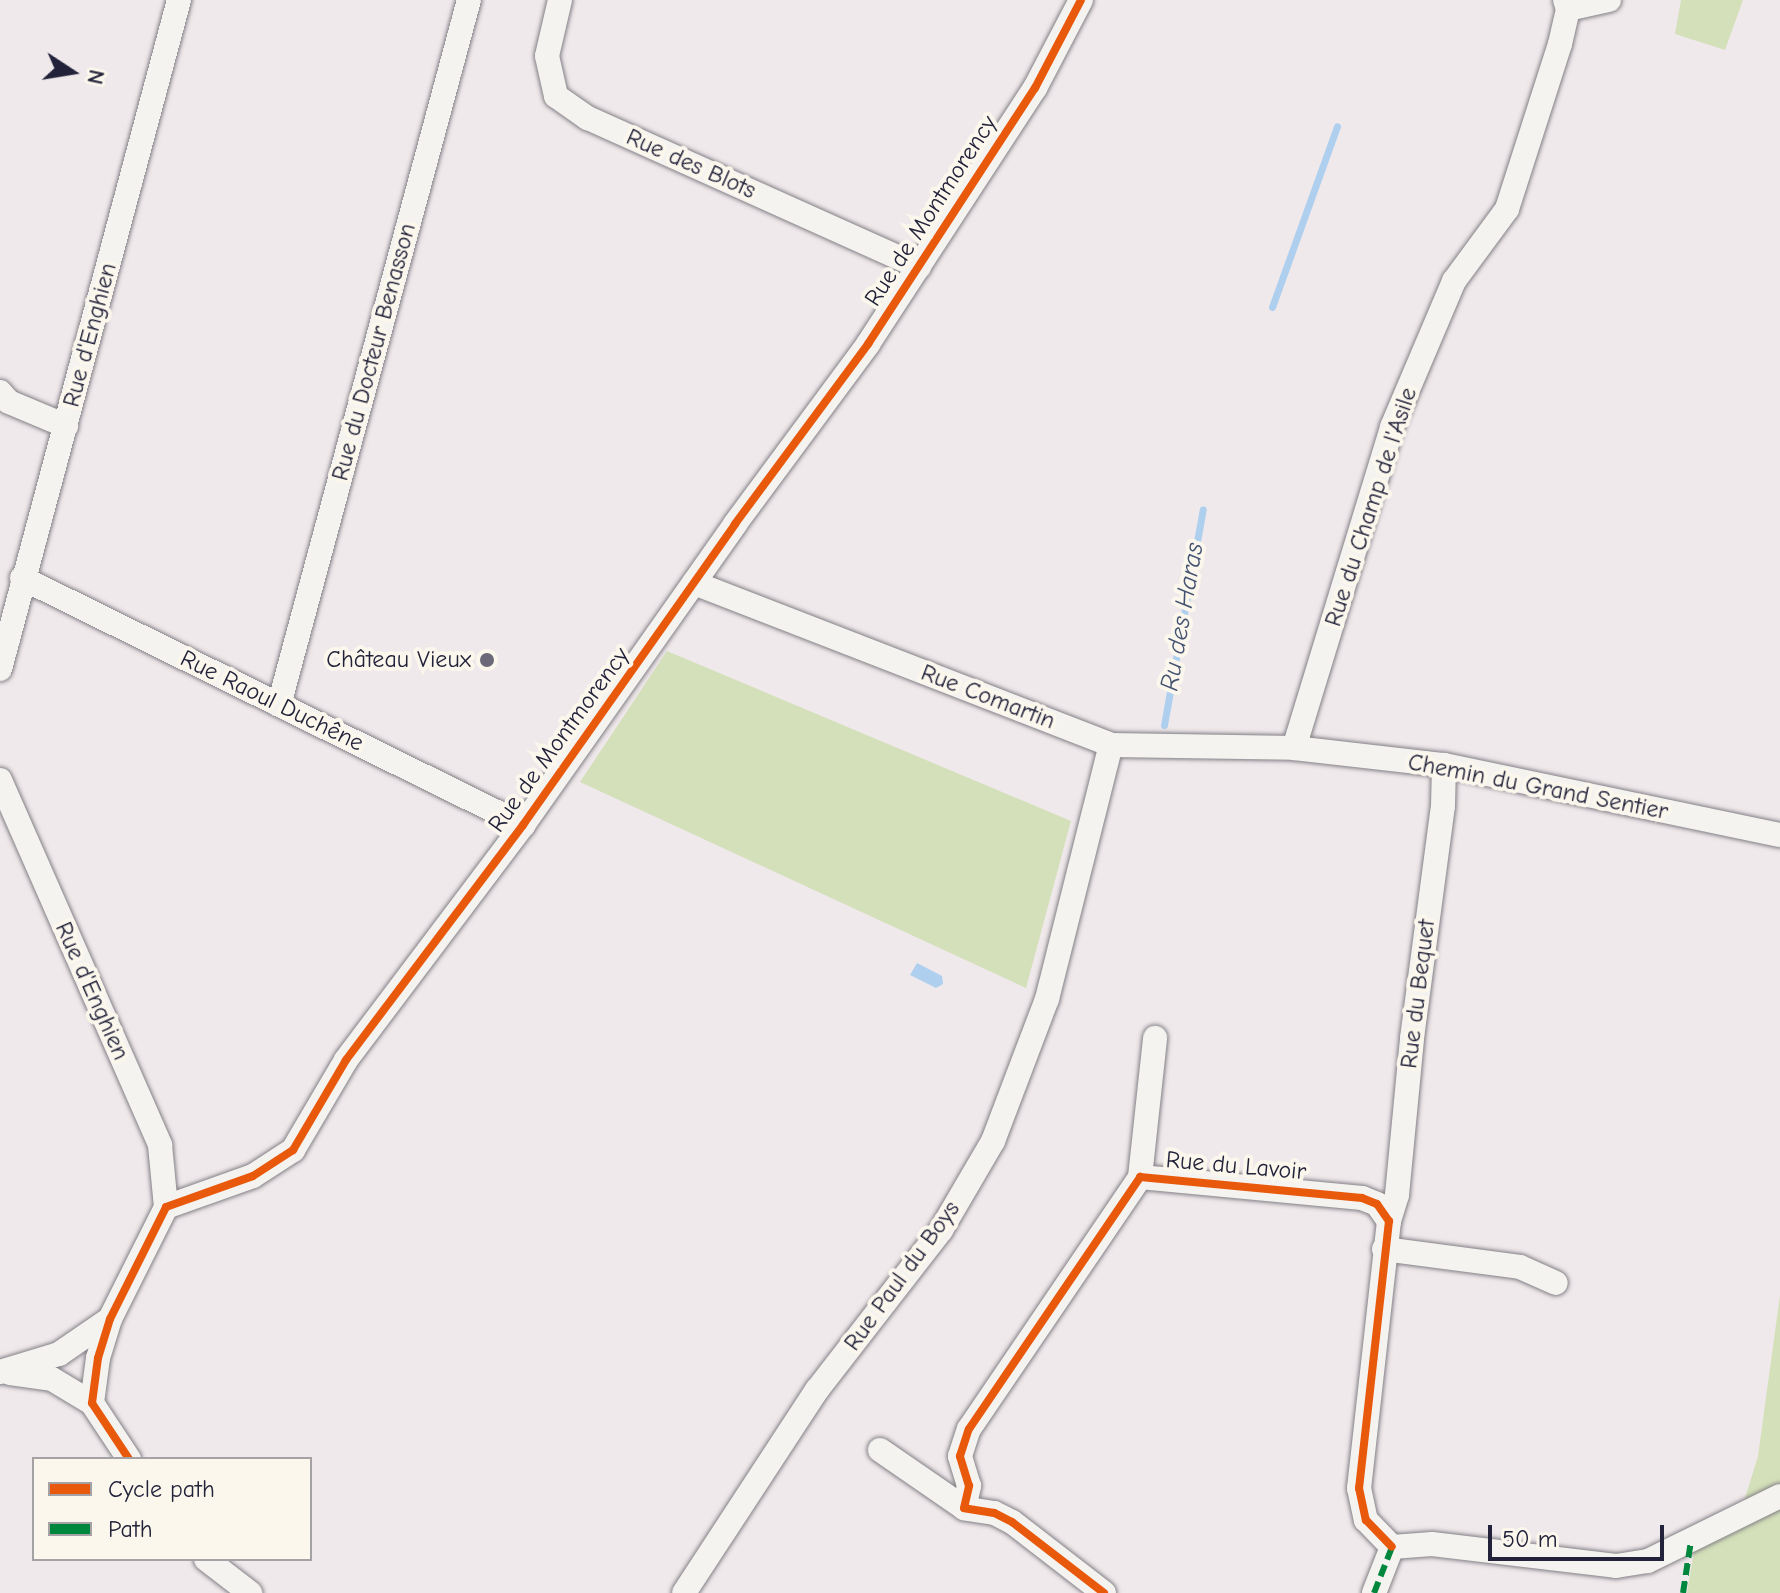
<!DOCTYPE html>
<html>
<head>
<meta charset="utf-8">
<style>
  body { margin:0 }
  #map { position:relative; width:1780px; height:1593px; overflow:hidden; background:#f0e9ec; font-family:"Comic Neue",sans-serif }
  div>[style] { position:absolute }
  .green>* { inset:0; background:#d4e0b9 }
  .water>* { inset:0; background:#aed0ee }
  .stream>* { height:7px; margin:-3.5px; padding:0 3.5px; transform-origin:3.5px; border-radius:3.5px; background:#aed0ee }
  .roads { filter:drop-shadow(0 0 2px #838086) drop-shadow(0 0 2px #838086) }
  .minor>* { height:24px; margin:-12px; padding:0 12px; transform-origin:12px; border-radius:12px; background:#f5f3f0 }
  .quiet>* { height:6px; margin-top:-3px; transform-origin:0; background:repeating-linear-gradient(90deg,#00873e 0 12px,transparent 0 18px) }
  .cycleway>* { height:8px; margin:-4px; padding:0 4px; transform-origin:4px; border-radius:4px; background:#e8590c }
  .dots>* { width:22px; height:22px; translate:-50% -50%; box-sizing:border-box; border:4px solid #fbf7ec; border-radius:50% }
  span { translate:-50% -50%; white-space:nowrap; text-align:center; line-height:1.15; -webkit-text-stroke:8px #fbf7ec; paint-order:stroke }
  .street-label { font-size:24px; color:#22223b }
  .poi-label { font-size:24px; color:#22223b }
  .right { translate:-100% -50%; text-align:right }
  .water-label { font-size:26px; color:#445371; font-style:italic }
  .legend { position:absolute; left:32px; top:1457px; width:280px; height:104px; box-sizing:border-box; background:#fbf7ec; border:2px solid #a4a2a5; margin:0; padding:10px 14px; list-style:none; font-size:24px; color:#22223b }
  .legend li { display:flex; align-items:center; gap:16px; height:40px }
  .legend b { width:40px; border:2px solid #a4a2a5 }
  .north { position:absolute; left:32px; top:32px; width:80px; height:80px; -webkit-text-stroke:6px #fbf7ec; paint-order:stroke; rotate:102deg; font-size:22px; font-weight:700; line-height:32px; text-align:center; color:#22223b }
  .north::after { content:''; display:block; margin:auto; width:28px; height:36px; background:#22223b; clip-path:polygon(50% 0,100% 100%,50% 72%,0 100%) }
  .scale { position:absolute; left:1488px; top:1525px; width:176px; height:36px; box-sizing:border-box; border:4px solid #22223b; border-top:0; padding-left:10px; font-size:24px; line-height:28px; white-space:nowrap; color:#22223b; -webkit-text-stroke:6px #fbf7ec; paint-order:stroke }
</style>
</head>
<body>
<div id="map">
  <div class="green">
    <i style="clip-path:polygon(1681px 0,1743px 0,1725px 50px,1675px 34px)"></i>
    <i style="clip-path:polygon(667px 651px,1071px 821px,1026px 988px,580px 782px)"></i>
    <i style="clip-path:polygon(1780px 1295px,1780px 1593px,1687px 1593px,1694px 1551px,1737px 1524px,1758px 1456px)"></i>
  </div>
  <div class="water">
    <i style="clip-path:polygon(917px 963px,942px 976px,943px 984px,936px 988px,910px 975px)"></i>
  </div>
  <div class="stream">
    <i style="left:1272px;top:307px;width:192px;rotate:-70.2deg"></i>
    <i style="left:1164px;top:725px;width:219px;rotate:-79.8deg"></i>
  </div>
  <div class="roads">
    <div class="minor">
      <i style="left:560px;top:0;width:57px;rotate:103.1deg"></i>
      <i style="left:547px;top:56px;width:41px;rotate:77.3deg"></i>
      <i style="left:556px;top:96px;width:39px;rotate:35deg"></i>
      <i style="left:588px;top:118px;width:363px;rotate:24.2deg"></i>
      <i style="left:1568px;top:9px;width:42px;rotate:-12.4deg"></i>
      <i style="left:0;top:392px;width:13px;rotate:48deg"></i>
      <i style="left:9px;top:402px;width:62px;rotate:22.8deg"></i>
      <i style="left:22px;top:578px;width:559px;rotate:26.24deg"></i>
      <i style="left:694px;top:583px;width:447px;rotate:21.2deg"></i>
      <i style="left:1111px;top:745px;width:183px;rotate:0.9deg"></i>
      <i style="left:1294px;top:748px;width:151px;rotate:6.5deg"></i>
      <i style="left:1444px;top:765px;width:343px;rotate:11.8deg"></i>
      <i style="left:0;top:669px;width:693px;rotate:-75.02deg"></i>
      <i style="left:279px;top:705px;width:730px;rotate:-74.92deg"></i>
      <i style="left:1294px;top:748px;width:336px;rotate:-73deg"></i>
      <i style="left:1392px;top:427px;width:159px;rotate:-67deg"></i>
      <i style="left:1454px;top:281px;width:89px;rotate:-53.6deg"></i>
      <i style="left:1507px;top:209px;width:173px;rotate:-72.2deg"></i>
      <i style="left:1560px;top:44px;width:36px;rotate:-77deg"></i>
      <i style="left:1568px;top:9px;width:9px;rotate:-108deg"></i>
      <i style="left:0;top:780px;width:399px;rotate:66.3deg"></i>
      <i style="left:160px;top:1145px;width:62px;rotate:84.5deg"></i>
      <i style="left:1140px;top:1177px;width:140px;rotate:-83.8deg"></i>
      <i style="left:1389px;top:1221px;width:27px;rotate:-73deg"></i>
      <i style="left:1397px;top:1195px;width:158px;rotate:-84.5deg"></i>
      <i style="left:1412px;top:1038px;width:234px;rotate:-82.4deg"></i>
      <i style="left:1443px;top:806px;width:41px;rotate:-88.6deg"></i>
      <i style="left:1384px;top:1249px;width:137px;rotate:7.5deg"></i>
      <i style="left:1520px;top:1267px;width:39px;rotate:24deg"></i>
      <i style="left:0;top:1372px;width:62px;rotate:-17deg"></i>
      <i style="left:59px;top:1354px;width:62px;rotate:-34.5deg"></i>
      <i style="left:10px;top:1373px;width:42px;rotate:8.1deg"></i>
      <i style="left:52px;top:1379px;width:47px;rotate:31deg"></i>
      <i style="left:880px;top:1450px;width:102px;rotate:34.6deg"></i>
      <i style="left:129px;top:1459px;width:67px;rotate:-123.5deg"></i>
      <i style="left:92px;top:1403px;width:45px;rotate:-82.4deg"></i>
      <i style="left:98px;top:1358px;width:41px;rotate:-72.9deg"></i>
      <i style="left:110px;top:1319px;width:125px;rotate:-63.4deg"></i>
      <i style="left:166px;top:1207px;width:92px;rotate:-19.6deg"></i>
      <i style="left:253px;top:1176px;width:48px;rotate:-33deg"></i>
      <i style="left:293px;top:1150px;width:104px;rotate:-59.5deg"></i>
      <i style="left:346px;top:1060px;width:294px;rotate:-53deg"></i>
      <i style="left:523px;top:825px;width:368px;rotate:-54.8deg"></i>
      <i style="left:735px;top:524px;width:224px;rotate:-53.5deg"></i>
      <i style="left:868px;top:344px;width:306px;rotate:-56.9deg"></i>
      <i style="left:1035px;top:88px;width:99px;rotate:-62.4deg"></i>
      <i style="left:1392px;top:1547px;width:40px;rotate:-4.3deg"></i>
      <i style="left:1432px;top:1544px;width:185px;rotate:6.8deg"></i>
      <i style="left:1616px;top:1566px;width:32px;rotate:-9deg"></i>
      <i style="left:1648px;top:1561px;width:147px;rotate:-26.2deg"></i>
      <i style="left:206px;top:1559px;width:56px;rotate:37.7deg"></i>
      <i style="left:684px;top:1593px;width:243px;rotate:-56.8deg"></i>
      <i style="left:817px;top:1390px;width:202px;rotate:-52.2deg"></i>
      <i style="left:941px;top:1230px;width:103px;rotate:-59.7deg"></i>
      <i style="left:993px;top:1141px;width:152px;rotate:-69.2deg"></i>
      <i style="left:1047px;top:999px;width:262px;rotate:-75.9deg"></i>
      <i style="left:1104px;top:1593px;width:116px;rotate:-142.3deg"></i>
      <i style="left:1012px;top:1522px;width:20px;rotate:-153deg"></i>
      <i style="left:994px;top:1513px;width:30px;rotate:-171deg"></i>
      <i style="left:964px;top:1508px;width:23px;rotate:-77deg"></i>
      <i style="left:969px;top:1486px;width:31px;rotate:-107deg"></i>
      <i style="left:960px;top:1456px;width:28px;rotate:-72deg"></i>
      <i style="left:969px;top:1429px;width:305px;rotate:-55.8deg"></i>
      <i style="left:1140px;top:1177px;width:223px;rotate:5.4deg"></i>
      <i style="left:1362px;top:1198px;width:16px;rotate:22deg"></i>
      <i style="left:1377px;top:1204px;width:21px;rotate:55deg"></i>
      <i style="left:1389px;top:1221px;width:269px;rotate:96.4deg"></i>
      <i style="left:1359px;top:1488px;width:33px;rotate:78deg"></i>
      <i style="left:1366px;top:1520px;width:37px;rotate:46deg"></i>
      <i style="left:1374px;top:1593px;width:49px;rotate:-68.6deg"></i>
    </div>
  </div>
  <div class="quiet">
    <i style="left:1374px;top:1593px;width:49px;rotate:-68.6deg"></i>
    <i style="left:1683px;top:1593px;width:53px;rotate:-81.3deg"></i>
  </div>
  <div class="cycleway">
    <i style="left:129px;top:1459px;width:67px;rotate:-123.5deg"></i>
    <i style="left:92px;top:1403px;width:45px;rotate:-82.4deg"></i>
    <i style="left:98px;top:1358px;width:41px;rotate:-72.9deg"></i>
    <i style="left:110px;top:1319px;width:125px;rotate:-63.4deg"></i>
    <i style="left:166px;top:1207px;width:92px;rotate:-19.6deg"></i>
    <i style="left:253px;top:1176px;width:48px;rotate:-33deg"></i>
    <i style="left:293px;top:1150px;width:104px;rotate:-59.5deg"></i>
    <i style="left:346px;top:1060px;width:294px;rotate:-53deg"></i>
    <i style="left:523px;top:825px;width:368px;rotate:-54.8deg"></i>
    <i style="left:735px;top:524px;width:224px;rotate:-53.5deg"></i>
    <i style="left:868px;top:344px;width:306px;rotate:-56.9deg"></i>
    <i style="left:1035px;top:88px;width:99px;rotate:-62.4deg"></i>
    <i style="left:1104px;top:1593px;width:116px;rotate:-142.3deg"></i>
    <i style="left:1012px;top:1522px;width:20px;rotate:-153deg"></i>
    <i style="left:994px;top:1513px;width:30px;rotate:-171deg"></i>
    <i style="left:964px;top:1508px;width:23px;rotate:-77deg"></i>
    <i style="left:969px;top:1486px;width:31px;rotate:-107deg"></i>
    <i style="left:960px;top:1456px;width:28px;rotate:-72deg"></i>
    <i style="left:969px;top:1429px;width:305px;rotate:-55.8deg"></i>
    <i style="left:1140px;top:1177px;width:223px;rotate:5.4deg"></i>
    <i style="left:1362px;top:1198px;width:16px;rotate:22deg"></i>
    <i style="left:1377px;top:1204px;width:21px;rotate:55deg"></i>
    <i style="left:1389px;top:1221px;width:269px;rotate:96.4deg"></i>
    <i style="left:1359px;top:1488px;width:33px;rotate:78deg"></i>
    <i style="left:1366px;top:1520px;width:37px;rotate:46deg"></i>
  </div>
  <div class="dots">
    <i style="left:487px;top:660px;background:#6a6879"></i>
  </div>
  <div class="street-label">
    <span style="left:691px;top:164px;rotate:24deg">Rue des Blots</span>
    <span style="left:931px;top:211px;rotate:-57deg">Rue de Montmorency</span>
    <span style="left:90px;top:335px;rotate:-75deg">Rue d'Enghien</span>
    <span style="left:374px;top:352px;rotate:-75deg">Rue du Docteur Benasson</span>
    <span style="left:1371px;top:507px;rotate:-72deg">Rue du Champ de l'Asile</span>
    <span style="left:988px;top:697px;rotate:21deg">Rue Comartin</span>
    <span style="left:272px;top:701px;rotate:26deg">Rue Raoul Duchêne</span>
    <span style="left:559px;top:740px;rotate:-54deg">Rue de Montmorency</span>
    <span style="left:1538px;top:787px;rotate:11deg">Chemin du Grand Sentier</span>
    <span style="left:92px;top:991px;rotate:66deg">Rue d'Enghien</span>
    <span style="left:1418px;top:994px;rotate:-83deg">Rue du Bequet</span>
    <span style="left:1236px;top:1166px;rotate:5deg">Rue du Lavoir</span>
    <span style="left:902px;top:1276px;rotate:-54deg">Rue Paul du Boys</span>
  </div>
  <div class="poi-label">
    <span class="right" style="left:471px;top:660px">Château Vieux</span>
  </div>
  <div class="water-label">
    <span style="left:1183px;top:617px;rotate:-80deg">Ru des Haras</span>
  </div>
  <ul class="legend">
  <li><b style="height:10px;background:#e8590c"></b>Cycle path</li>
  <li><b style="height:10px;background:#00873e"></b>Path</li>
  </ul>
  <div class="north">N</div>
  <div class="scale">50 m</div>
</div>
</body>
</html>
